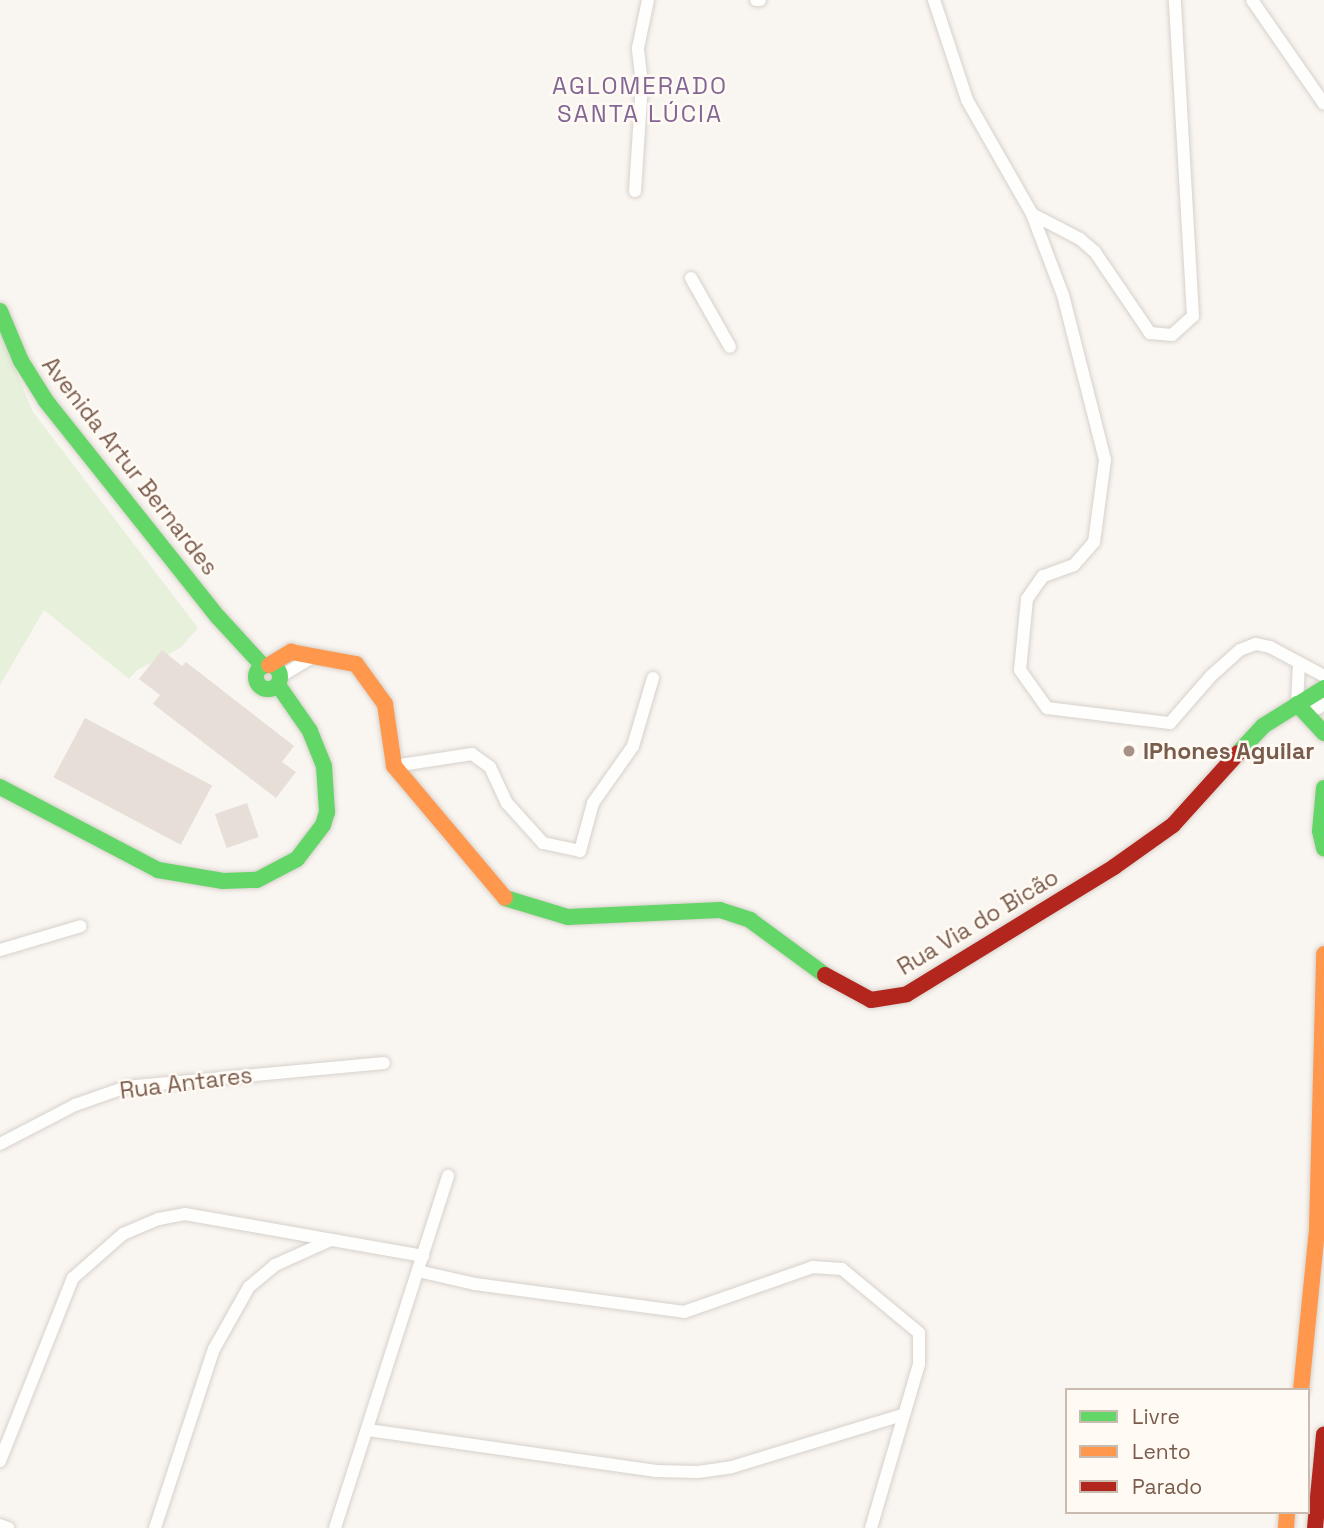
<!DOCTYPE html>
<html>
<head>
<meta charset="utf-8">
<style>
  body { margin:0 }
  #map { position:relative; width:1324px; height:1528px; overflow:hidden; background:#f9f5f0; font-family:"Space Grotesk",sans-serif }
  div>[style] { position:absolute }
  .green>* { inset:0; background:#e7f0db }
  .building>* { inset:0; background:#e6ded7; transform-origin:0 0 }
  .roads { filter:drop-shadow(0 0 2px #d7d1cb) drop-shadow(0 0 2px #d7d1cb) }
  .street>* { height:12px; margin:-6px; padding:0 6px; transform-origin:6px; border-radius:6px; background:#fefefd }
  .fast>* { height:16px; margin:-8px; padding:0 8px; transform-origin:8px; border-radius:8px; background:#63d668 }
  .fast>.ring { margin:-8px; padding:0; box-sizing:content-box; background:none; border:16px solid #63d668; border-radius:50% }
  .slow>* { height:16px; margin:-8px; padding:0 8px; transform-origin:8px; border-radius:8px; background:#ff974d }
  .jam>* { height:16px; margin:-8px; padding:0 8px; transform-origin:8px; border-radius:8px; background:#b3261e }
  .dots>* { width:19px; height:19px; translate:-50% -50%; box-sizing:border-box; border:4px solid #fffaf3; border-radius:50% }
  span { translate:-50% -50%; white-space:nowrap; text-align:center; line-height:1.15; -webkit-text-stroke:5px #fffaf3; paint-order:stroke }
  .street-label { font-size:23px; color:#7a5c4d }
  .poi-label { font-size:23px; color:#7a5c4d; font-weight:700 }
  .left { translate:0 -50%; text-align:left }
  .neighbourhood-label { font-size:24px; color:#846695; letter-spacing:2px }
  .legend { position:absolute; left:1065px; top:1388px; width:245px; height:126px; box-sizing:border-box; background:#fffaf3; border:2px solid #cabbb1; margin:0; padding:9px 12px; list-style:none; font-size:21px; color:#7a5c4d }
  .legend li { display:flex; align-items:center; gap:14px; height:35px }
  .legend b { width:35px; border:2px solid #cabbb1 }
</style>
</head>
<body>
<div id="map">
  <div class="green">
    <i style="clip-path:polygon(0 331px,33px 412px,198px 628px,180px 648px,137px 670px,129px 679px,44px 610px,0 685px)"></i>
  </div>
  <div class="building">
    <i style="clip-path:polygon(162px 650px,182px 666px,186px 662px,294px 746px,282px 762px,296px 772px,276px 798px,153px 704px,160px 695px,139px 679px)"></i>
    <i style="left:85px;top:718px;width:144px;height:67px;rotate:28deg"></i>
    <i style="left:247px;top:803px;width:36px;height:34px;rotate:71deg"></i>
  </div>
  <div class="roads">
    <div class="street">
      <i style="left:756px;top:0;width:4px"></i>
      <i style="left:934px;top:0;width:105px;rotate:71.7deg"></i>
      <i style="left:967px;top:100px;width:131px;rotate:60.3deg"></i>
      <i style="left:1032px;top:214px;width:87px;rotate:69.1deg"></i>
      <i style="left:1063px;top:295px;width:170px;rotate:75.7deg"></i>
      <i style="left:1105px;top:460px;width:83px;rotate:97.6deg"></i>
      <i style="left:1094px;top:542px;width:30px;rotate:131deg"></i>
      <i style="left:1074px;top:565px;width:33px;rotate:160deg"></i>
      <i style="left:1043px;top:576px;width:28px;rotate:125deg"></i>
      <i style="left:1027px;top:599px;width:71px;rotate:95.6deg"></i>
      <i style="left:1020px;top:670px;width:47px;rotate:54.6deg"></i>
      <i style="left:1047px;top:708px;width:124px;rotate:7deg"></i>
      <i style="left:1170px;top:723px;width:62px;rotate:-48.9deg"></i>
      <i style="left:1211px;top:676px;width:39px;rotate:-42deg"></i>
      <i style="left:1240px;top:650px;width:17px;rotate:-21deg"></i>
      <i style="left:1256px;top:644px;width:14px;rotate:12deg"></i>
      <i style="left:1270px;top:647px;width:61px;rotate:28.2deg"></i>
      <i style="left:1252px;top:0;width:126px;rotate:55.3deg"></i>
      <i style="left:635px;top:191px;width:108px;rotate:-86.3deg"></i>
      <i style="left:642px;top:83px;width:35px;rotate:-97deg"></i>
      <i style="left:638px;top:48px;width:49px;rotate:-78.2deg"></i>
      <i style="left:1032px;top:214px;width:54px;rotate:27.5deg"></i>
      <i style="left:1080px;top:239px;width:20px;rotate:41deg"></i>
      <i style="left:1095px;top:252px;width:98px;rotate:55.8deg"></i>
      <i style="left:1150px;top:333px;width:22px;rotate:5deg"></i>
      <i style="left:1172px;top:335px;width:28px;rotate:-42deg"></i>
      <i style="left:1193px;top:316px;width:317px;rotate:-93.3deg"></i>
      <i style="left:691px;top:278px;width:79px;rotate:60.5deg"></i>
      <i style="left:1299px;top:664px;width:40px;rotate:92.9deg"></i>
      <i style="left:1297px;top:704px;width:21px;rotate:11deg"></i>
      <i style="left:1318px;top:708px;width:7px;rotate:-34deg"></i>
      <i style="left:281px;top:676px;width:37px;rotate:-31deg"></i>
      <i style="left:394px;top:766px;width:79px;rotate:-8.7deg"></i>
      <i style="left:472px;top:754px;width:22px;rotate:36deg"></i>
      <i style="left:490px;top:767px;width:40px;rotate:65deg"></i>
      <i style="left:507px;top:803px;width:54px;rotate:48deg"></i>
      <i style="left:543px;top:843px;width:38px;rotate:12deg"></i>
      <i style="left:580px;top:851px;width:50px;rotate:-74.8deg"></i>
      <i style="left:593px;top:803px;width:70px;rotate:-54.9deg"></i>
      <i style="left:633px;top:746px;width:71px;rotate:-73.6deg"></i>
      <i style="left:0;top:950px;width:84px;rotate:-16.5deg"></i>
      <i style="left:0;top:1144px;width:85px;rotate:-27.5deg"></i>
      <i style="left:75px;top:1105px;width:54px;rotate:-19.4deg"></i>
      <i style="left:126px;top:1087px;width:259px;rotate:-5.3deg"></i>
      <i style="left:418px;top:1271px;width:58px;rotate:12.8deg"></i>
      <i style="left:475px;top:1284px;width:211px;rotate:7.6deg"></i>
      <i style="left:684px;top:1312px;width:137px;rotate:-19.2deg"></i>
      <i style="left:813px;top:1267px;width:29px;rotate:4deg"></i>
      <i style="left:842px;top:1269px;width:100px;rotate:39.7deg"></i>
      <i style="left:919px;top:1333px;width:31px;rotate:90deg"></i>
      <i style="left:919px;top:1364px;width:171px;rotate:106.3deg"></i>
      <i style="left:368px;top:1430px;width:291px;rotate:8.1deg"></i>
      <i style="left:656px;top:1471px;width:42px;rotate:1.4deg"></i>
      <i style="left:698px;top:1472px;width:34px;rotate:-8deg"></i>
      <i style="left:732px;top:1467px;width:178px;rotate:-17deg"></i>
      <i style="left:0;top:1461px;width:197px;rotate:-68.3deg"></i>
      <i style="left:73px;top:1278px;width:67px;rotate:-41.3deg"></i>
      <i style="left:123px;top:1234px;width:39px;rotate:-23deg"></i>
      <i style="left:159px;top:1219px;width:26px;rotate:-11deg"></i>
      <i style="left:185px;top:1214px;width:242px;rotate:10deg"></i>
      <i style="left:0;top:1525px;width:9px;rotate:21deg"></i>
      <i style="left:155px;top:1528px;width:188px;rotate:-71.8deg"></i>
      <i style="left:214px;top:1349px;width:71px;rotate:-60.6deg"></i>
      <i style="left:249px;top:1287px;width:34px;rotate:-40deg"></i>
      <i style="left:275px;top:1265px;width:61px;rotate:-24.1deg"></i>
      <i style="left:335px;top:1528px;width:370px;rotate:-72.2deg"></i>
    </div>
    <div class="fast">
      <i style="left:0;top:311px;width:54px;rotate:67.2deg"></i>
      <i style="left:21px;top:361px;width:47px;rotate:58deg"></i>
      <i style="left:46px;top:401px;width:276px;rotate:51.5deg"></i>
      <i style="left:218px;top:617px;width:67px;rotate:47.4deg"></i>
      <i class="ring" style="left:256px;top:665px;width:8px;height:8px"></i>
      <i style="left:1297px;top:704px;width:40px;rotate:47deg"></i>
      <i style="left:1238px;top:753px;width:37px;rotate:-47deg"></i>
      <i style="left:1263px;top:726px;width:72px;rotate:-31.9deg"></i>
      <i style="left:0;top:787px;width:178px;rotate:27.7deg"></i>
      <i style="left:158px;top:870px;width:66px;rotate:9.6deg"></i>
      <i style="left:223px;top:881px;width:34px;rotate:-2deg"></i>
      <i style="left:257px;top:880px;width:45px;rotate:-27.7deg"></i>
      <i style="left:297px;top:859px;width:43px;rotate:-52.6deg"></i>
      <i style="left:323px;top:825px;width:14px;rotate:-73deg"></i>
      <i style="left:327px;top:812px;width:46px;rotate:-93.7deg"></i>
      <i style="left:324px;top:766px;width:38px;rotate:-112deg"></i>
      <i style="left:310px;top:731px;width:56px;rotate:-124.8deg"></i>
      <i style="left:1324px;top:788px;width:43px;rotate:95.3deg"></i>
      <i style="left:1320px;top:831px;width:18px;rotate:77deg"></i>
      <i style="left:505px;top:898px;width:66px;rotate:16.8deg"></i>
      <i style="left:568px;top:917px;width:152px;rotate:-2.6deg"></i>
      <i style="left:720px;top:910px;width:32px;rotate:18deg"></i>
      <i style="left:750px;top:920px;width:93px;rotate:36.3deg"></i>
    </div>
    <div class="slow">
      <i style="left:269px;top:665px;width:26px;rotate:-31deg"></i>
      <i style="left:291px;top:652px;width:66px;rotate:10.5deg"></i>
      <i style="left:356px;top:664px;width:49px;rotate:54.1deg"></i>
      <i style="left:385px;top:704px;width:63px;rotate:81.7deg"></i>
      <i style="left:394px;top:766px;width:172px;rotate:49.9deg"></i>
      <i style="left:1301px;top:1390px;width:162px;rotate:-84.3deg"></i>
      <i style="left:1317px;top:1229px;width:275px;rotate:-88.5deg"></i>
      <i style="left:1286px;top:1528px;width:16px;rotate:-86deg"></i>
    </div>
    <div class="jam">
      <i style="left:825px;top:975px;width:52px;rotate:28.5deg"></i>
      <i style="left:871px;top:1000px;width:36px;rotate:-9deg"></i>
      <i style="left:907px;top:994px;width:243px;rotate:-31.5deg"></i>
      <i style="left:1114px;top:867px;width:72px;rotate:-35.4deg"></i>
      <i style="left:1173px;top:825px;width:97px;rotate:-47.9deg"></i>
      <i style="left:1315px;top:1528px;width:94px;rotate:-84.5deg"></i>
    </div>
  </div>
  <div class="dots">
    <i style="left:1129px;top:751px;background:#a69286"></i>
  </div>
  <div class="street-label">
    <span style="left:130px;top:466px;rotate:52deg">Avenida Artur Bernardes</span>
    <span style="left:978px;top:922px;rotate:-31deg">Rua Via do Bicão</span>
    <span style="left:186px;top:1083px;rotate:-7deg">Rua Antares</span>
  </div>
  <div class="poi-label">
    <span class="left" style="left:1143px;top:751px">IPhones Aguilar</span>
  </div>
  <div class="neighbourhood-label">
    <span style="left:640px;top:100px">AGLOMERADO<br>SANTA LÚCIA</span>
  </div>
  <ul class="legend">
  <li><b style="height:9px;background:#63d668"></b>Livre</li>
  <li><b style="height:9px;background:#ff974d"></b>Lento</li>
  <li><b style="height:9px;background:#b3261e"></b>Parado</li>
  </ul>
</div>
</body>
</html>
